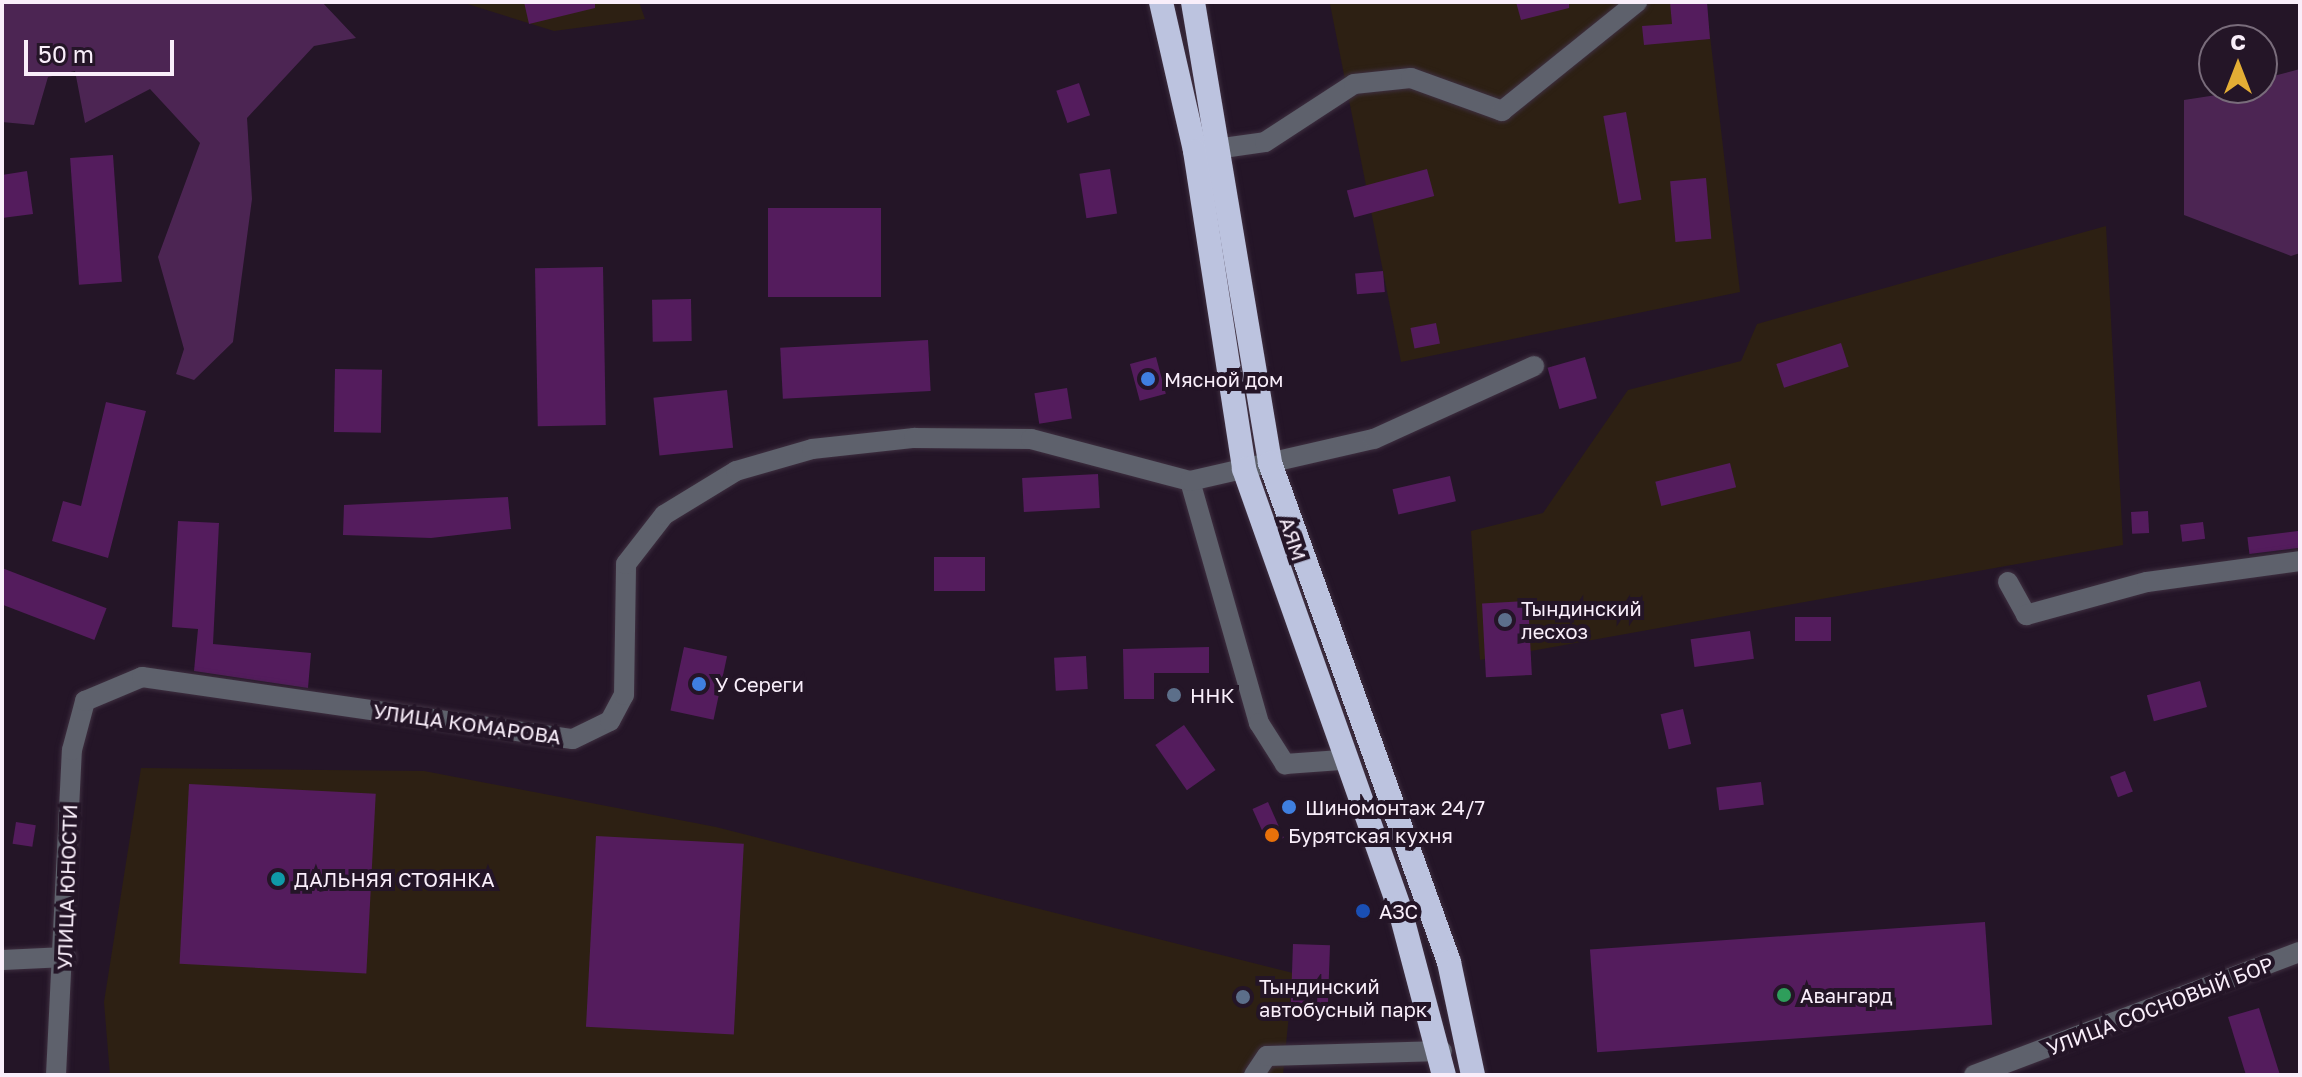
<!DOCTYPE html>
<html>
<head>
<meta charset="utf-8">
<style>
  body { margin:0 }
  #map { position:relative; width:2302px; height:1077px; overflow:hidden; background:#241527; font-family:"Golos Text",sans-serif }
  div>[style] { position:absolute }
  .industrial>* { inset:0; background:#2d2013 }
  .green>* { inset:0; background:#4c2553 }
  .building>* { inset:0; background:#541c5d; transform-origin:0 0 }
  .roads { filter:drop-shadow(0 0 2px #3e2f40) drop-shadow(0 0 2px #3e2f40) }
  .street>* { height:20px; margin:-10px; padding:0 10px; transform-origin:10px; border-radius:10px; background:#5e616c }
  .highway>* { height:24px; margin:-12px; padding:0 12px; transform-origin:12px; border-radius:12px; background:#bcc3df }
  .dots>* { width:22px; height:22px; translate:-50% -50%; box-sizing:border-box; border:4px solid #241527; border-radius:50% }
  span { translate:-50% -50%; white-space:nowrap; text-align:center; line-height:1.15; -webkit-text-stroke:8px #241527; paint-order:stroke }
  .poi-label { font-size:20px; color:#f9eefa }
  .left { translate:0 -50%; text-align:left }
  .street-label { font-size:20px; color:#f9eefa }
  .frame { position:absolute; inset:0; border:4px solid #f9eefa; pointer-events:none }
  .north { position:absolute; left:2198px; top:24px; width:80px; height:80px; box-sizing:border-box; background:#241527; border:2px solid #796c7b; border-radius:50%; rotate:0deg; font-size:22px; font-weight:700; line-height:32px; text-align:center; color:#f9eefa }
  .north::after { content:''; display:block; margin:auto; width:28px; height:36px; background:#e4ae35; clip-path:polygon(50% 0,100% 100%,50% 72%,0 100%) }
  .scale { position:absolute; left:24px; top:40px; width:150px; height:36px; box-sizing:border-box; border:4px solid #f9eefa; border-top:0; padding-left:10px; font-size:24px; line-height:28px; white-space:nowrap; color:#f9eefa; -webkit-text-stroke:6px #241527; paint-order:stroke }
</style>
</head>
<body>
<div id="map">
  <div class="industrial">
    <i style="clip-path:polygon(461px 2px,639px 2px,645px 19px,554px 31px)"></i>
    <i style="clip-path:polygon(1706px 2px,1740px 292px,1401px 362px,1330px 4px)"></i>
    <i style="clip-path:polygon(2106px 226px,2123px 545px,1480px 660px,1471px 531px,1543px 513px,1628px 390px,1741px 361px,1757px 324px)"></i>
    <i style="clip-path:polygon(141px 768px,424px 771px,716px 827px,1293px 973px,1283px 1075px,110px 1075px,104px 1002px)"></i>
  </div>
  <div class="green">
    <i style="clip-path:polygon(2px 2px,322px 2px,356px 38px,314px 46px,247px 118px,252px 199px,233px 342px,194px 380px,176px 374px,184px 349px,158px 257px,200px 143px,150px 89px,85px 123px,75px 71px,48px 77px,34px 125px,2px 122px)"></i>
    <i style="clip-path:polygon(2300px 69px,2300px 253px,2291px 256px,2184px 215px,2184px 100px,2262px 88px,2262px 79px)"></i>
  </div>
  <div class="building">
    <i style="clip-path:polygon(524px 2px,595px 2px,595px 8px,529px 24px)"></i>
    <i style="clip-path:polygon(1516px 2px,1569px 2px,1569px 8px,1521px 20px)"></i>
    <i style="clip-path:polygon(1670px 2px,1707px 2px,1710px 39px,1644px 45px,1642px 26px,1672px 24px)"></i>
    <i style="left:1079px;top:83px;width:34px;height:24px;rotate:71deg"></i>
    <i style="left:1626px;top:112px;width:89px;height:23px;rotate:80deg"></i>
    <i style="left:113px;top:155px;width:127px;height:43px;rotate:86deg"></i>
    <i style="left:1110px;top:169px;width:45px;height:31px;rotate:81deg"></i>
    <i style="left:1427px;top:169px;width:28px;height:83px;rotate:75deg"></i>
    <i style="clip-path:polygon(27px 171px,33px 214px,2px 218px,2px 175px)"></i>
    <i style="left:1706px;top:178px;width:61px;height:36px;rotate:85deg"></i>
    <i style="left:768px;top:208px;width:113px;height:89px"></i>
    <i style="left:603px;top:267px;width:158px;height:68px;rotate:89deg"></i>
    <i style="left:1383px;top:271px;width:21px;height:28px;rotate:85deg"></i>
    <i style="left:691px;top:299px;width:42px;height:39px;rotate:89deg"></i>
    <i style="left:1436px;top:323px;width:21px;height:26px;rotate:79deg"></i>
    <i style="left:928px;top:340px;width:51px;height:148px;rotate:87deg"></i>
    <i style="left:1841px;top:343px;width:25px;height:68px;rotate:72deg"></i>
    <i style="left:1156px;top:357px;width:38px;height:27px;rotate:75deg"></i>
    <i style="left:1585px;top:357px;width:43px;height:39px;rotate:74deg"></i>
    <i style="left:335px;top:369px;width:47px;height:63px;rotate:1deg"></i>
    <i style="left:1067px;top:388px;width:31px;height:33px;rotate:81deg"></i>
    <i style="left:727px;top:390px;width:58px;height:74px;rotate:84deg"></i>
    <i style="clip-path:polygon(106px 402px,146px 411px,108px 558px,52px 541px,63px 501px,81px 506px)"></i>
    <i style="left:1730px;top:463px;width:25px;height:77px;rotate:76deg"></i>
    <i style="left:1098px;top:474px;width:34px;height:76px;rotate:87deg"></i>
    <i style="left:1450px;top:476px;width:26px;height:59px;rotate:77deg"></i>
    <i style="clip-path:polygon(508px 497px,511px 529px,431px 538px,343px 535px,344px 505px)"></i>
    <i style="left:2148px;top:511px;width:22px;height:17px;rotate:87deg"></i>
    <i style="clip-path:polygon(178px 521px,219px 523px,213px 644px,311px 653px,308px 688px,194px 671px,198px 629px,172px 627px)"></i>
    <i style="left:2203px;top:522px;width:17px;height:23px;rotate:83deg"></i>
    <i style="left:2298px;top:531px;width:17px;height:51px;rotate:83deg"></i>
    <i style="left:985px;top:557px;width:34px;height:51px;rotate:90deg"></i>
    <i style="left:2px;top:568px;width:112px;height:34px;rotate:21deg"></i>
    <i style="left:1528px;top:601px;width:74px;height:46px;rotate:87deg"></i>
    <i style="left:1795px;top:617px;width:36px;height:24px"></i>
    <i style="left:1750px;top:631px;width:28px;height:60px;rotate:82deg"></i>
    <i style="left:684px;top:647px;width:44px;height:65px;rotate:12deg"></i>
    <i style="clip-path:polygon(1209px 647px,1209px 673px,1154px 673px,1154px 699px,1124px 699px,1123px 649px)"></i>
    <i style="left:1086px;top:656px;width:33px;height:32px;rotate:87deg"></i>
    <i style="left:2200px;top:681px;width:27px;height:55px;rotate:75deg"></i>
    <i style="left:1683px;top:709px;width:36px;height:23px;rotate:77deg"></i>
    <i style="left:1184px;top:725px;width:55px;height:35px;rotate:55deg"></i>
    <i style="left:2125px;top:771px;width:22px;height:16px;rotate:69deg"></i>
    <i style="left:1761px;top:782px;width:23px;height:45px;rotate:83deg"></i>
    <i style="left:189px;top:784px;width:187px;height:180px;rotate:3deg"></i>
    <i style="left:1268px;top:802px;width:39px;height:17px;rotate:66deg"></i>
    <i style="left:16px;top:822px;width:20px;height:22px;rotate:9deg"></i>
    <i style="left:596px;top:836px;width:148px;height:191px;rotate:3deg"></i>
    <i style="left:1985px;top:922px;width:103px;height:396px;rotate:86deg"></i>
    <i style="left:1293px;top:944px;width:37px;height:63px;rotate:2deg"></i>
    <i style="clip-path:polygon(2259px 1008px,2280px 1075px,2246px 1075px,2228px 1017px)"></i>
  </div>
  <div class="roads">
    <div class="street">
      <i style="left:1223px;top:148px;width:42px;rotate:-8.1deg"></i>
      <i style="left:1265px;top:142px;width:106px;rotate:-33.1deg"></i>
      <i style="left:1354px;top:84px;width:57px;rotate:-6deg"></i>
      <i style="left:1411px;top:78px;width:97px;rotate:19.9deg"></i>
      <i style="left:1502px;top:111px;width:174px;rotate:-38.9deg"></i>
      <i style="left:1190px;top:481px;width:252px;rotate:74.1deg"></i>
      <i style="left:1259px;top:723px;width:49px;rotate:57.6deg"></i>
      <i style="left:1285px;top:764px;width:56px;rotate:-4.1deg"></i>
      <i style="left:2008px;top:582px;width:38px;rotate:61deg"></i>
      <i style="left:2026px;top:615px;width:125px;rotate:-15.3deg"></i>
      <i style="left:2147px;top:582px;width:154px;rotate:-7.8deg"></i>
      <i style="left:2px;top:960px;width:64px;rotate:-2.7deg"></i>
      <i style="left:56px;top:1075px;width:325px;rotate:-87.2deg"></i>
      <i style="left:72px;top:750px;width:51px;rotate:-75.1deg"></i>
      <i style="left:85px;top:701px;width:62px;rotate:-22.8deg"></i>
      <i style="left:142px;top:677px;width:435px;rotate:8.2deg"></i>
      <i style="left:573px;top:739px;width:41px;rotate:-25.9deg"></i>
      <i style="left:610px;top:721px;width:30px;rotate:-62deg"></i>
      <i style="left:624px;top:695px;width:131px;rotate:-89.1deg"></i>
      <i style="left:626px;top:564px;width:62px;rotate:-52.2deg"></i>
      <i style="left:664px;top:515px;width:84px;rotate:-31.4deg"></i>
      <i style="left:736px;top:471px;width:79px;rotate:-16.1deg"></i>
      <i style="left:812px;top:449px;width:103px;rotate:-6.2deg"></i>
      <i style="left:914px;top:438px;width:117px;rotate:0.5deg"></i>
      <i style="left:1031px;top:439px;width:164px;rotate:14.8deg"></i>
      <i style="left:1190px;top:481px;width:189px;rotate:-12.9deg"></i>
      <i style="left:1374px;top:439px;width:176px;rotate:-24.5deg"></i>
      <i style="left:1254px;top:1075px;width:23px;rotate:-56deg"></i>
      <i style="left:1267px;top:1056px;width:175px;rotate:-1.6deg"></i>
      <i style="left:1974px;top:1075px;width:348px;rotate:-20.7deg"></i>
    </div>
    <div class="highway">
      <i style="left:1161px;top:2px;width:153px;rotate:77.1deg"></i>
      <i style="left:1195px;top:151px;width:322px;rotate:81.2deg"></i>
      <i style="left:1244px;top:469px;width:468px;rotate:70.5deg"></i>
      <i style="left:1400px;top:910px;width:171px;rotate:75.1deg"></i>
      <i style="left:1193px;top:2px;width:467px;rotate:80.5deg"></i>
      <i style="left:1270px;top:463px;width:530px;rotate:70.27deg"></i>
      <i style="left:1449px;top:962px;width:116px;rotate:78deg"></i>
    </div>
  </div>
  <div class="dots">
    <i style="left:1148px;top:379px;background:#3f7fe0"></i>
    <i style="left:1505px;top:620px;background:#5c6f8a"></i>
    <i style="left:699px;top:684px;background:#3f7fe0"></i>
    <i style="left:1174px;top:695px;background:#5c6f8a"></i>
    <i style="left:1289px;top:807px;background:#3f7fe0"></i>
    <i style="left:1272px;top:835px;background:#e8710a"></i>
    <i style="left:278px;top:879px;background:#0f9aa8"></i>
    <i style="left:1363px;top:911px;background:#1a4fb4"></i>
    <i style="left:1784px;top:995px;background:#2e9e5b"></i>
    <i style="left:1243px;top:997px;background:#5c6f8a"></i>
  </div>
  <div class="poi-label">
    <span class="left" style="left:1164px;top:379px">Мясной дом</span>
    <span class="left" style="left:1521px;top:620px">Тындинский<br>лесхоз</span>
    <span class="left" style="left:715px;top:684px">У Сереги</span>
    <span class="left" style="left:1190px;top:695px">ННК</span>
    <span class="left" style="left:1305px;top:807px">Шиномонтаж 24/7</span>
    <span class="left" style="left:1288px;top:835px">Бурятская кухня</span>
    <span class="left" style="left:294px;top:879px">ДАЛЬНЯЯ СТОЯНКА</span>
    <span class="left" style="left:1379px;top:911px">АЗС</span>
    <span class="left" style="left:1259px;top:998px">Тындинский<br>автобусный парк</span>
    <span class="left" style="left:1800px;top:995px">Авангард</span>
  </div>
  <div class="street-label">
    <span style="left:1293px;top:539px;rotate:72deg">АЯМ</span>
    <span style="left:467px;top:724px;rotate:8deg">УЛИЦА КОМАРОВА</span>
    <span style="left:67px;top:887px;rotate:-88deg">УЛИЦА ЮНОСТИ</span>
    <span style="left:2160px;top:1006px;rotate:-21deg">УЛИЦА СОСНОВЫЙ БОР</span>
  </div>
  <div class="frame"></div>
  <div class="north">С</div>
  <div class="scale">50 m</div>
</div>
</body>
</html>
